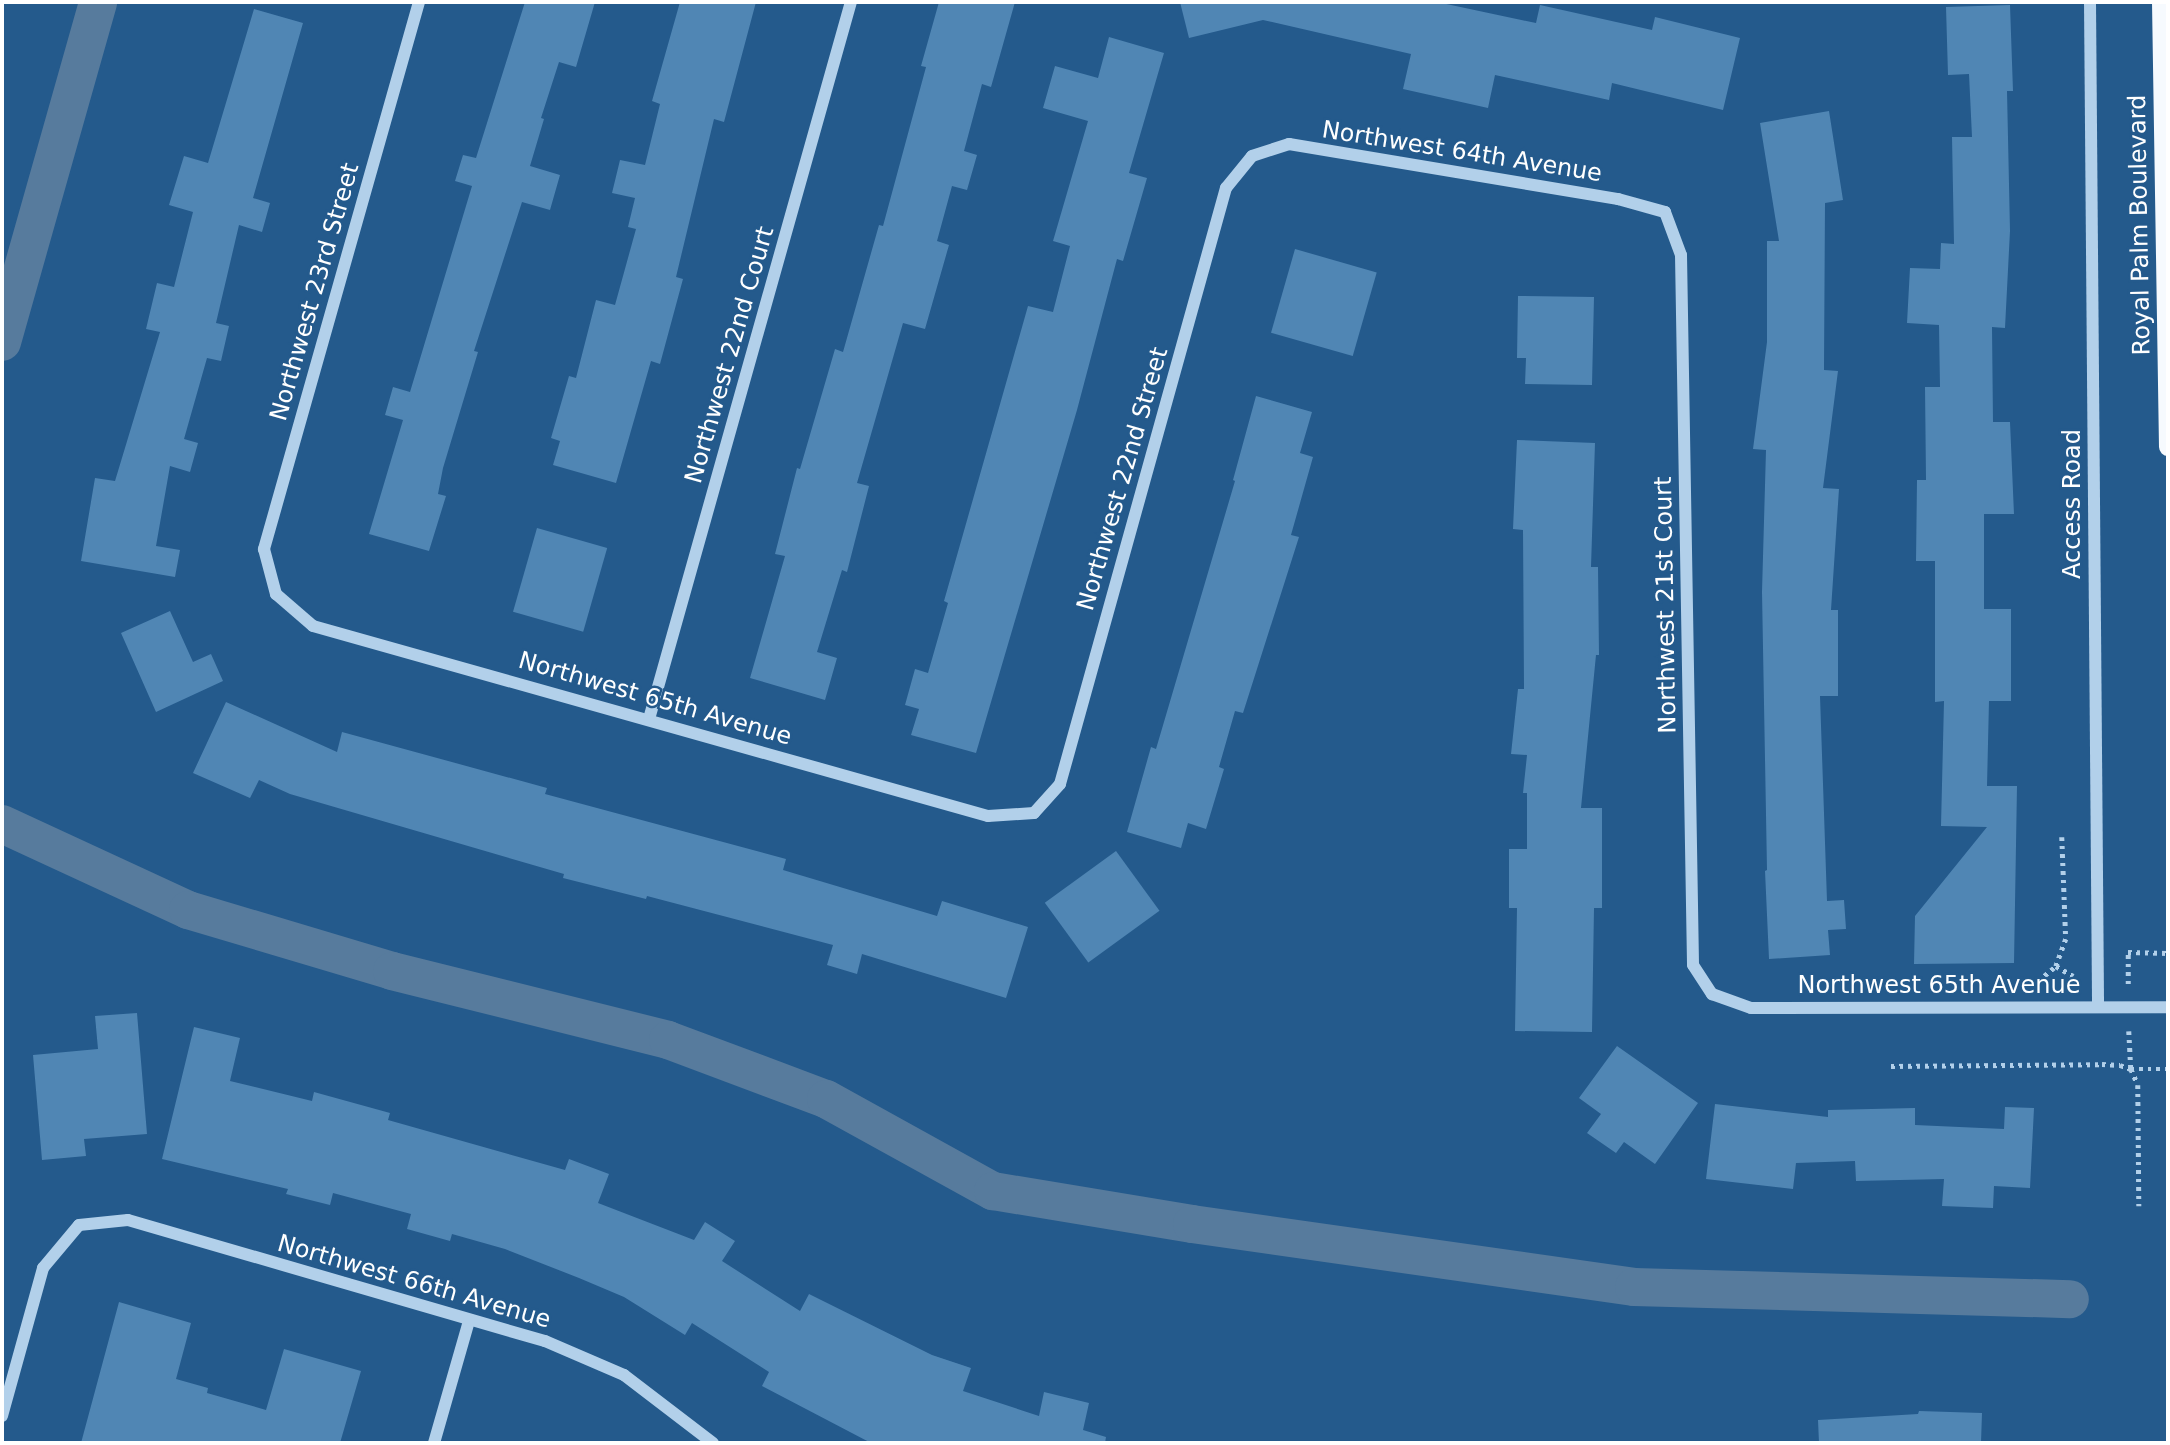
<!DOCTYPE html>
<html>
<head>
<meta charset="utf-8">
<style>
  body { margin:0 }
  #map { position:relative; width:2170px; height:1445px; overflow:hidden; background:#245a8c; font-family:"DejaVu Sans",sans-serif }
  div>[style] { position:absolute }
  .canal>* { height:38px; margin:-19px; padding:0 19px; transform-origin:19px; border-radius:19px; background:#577b9d }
  .building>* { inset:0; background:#5086b4; transform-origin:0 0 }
  .path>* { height:4.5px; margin-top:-2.25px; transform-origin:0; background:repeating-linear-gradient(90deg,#b2d0ea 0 3.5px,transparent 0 8.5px) }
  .minor>* { height:12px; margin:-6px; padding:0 6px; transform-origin:6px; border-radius:6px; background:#b2d0ea }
  .major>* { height:18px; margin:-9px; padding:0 9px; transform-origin:9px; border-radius:9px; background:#f6fafe }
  span { translate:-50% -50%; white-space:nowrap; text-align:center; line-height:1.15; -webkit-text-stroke:5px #245a8c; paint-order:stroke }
  .street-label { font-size:24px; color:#fff }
  .frame { position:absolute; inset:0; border:4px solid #fff; pointer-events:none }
</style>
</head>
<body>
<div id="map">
  <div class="canal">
    <i style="left:2px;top:342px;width:353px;rotate:-74.2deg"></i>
    <i style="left:2px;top:824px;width:205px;rotate:24.8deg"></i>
    <i style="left:188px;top:910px;width:213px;rotate:16.6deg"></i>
    <i style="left:392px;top:971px;width:284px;rotate:14deg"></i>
    <i style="left:668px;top:1040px;width:169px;rotate:20.5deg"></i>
    <i style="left:826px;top:1099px;width:191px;rotate:28.9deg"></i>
    <i style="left:993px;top:1191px;width:202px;rotate:9.4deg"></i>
    <i style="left:1192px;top:1224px;width:446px;rotate:8.1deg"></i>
    <i style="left:1634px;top:1287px;width:436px;rotate:1.6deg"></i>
  </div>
  <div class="building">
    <i style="clip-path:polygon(525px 2px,595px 2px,576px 67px,559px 62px,541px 118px,544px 119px,530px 166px,560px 175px,550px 210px,522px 202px,474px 351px,478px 352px,443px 468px,438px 494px,446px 496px,429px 551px,369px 534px,403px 420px,385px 415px,393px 387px,410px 392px,472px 186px,455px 181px,463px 155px,476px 158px)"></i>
    <i style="clip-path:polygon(680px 2px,756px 2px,724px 122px,714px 119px,676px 277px,683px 279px,660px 364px,651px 361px,616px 483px,553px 465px,560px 441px,551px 438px,569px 376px,576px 378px,596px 300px,615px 305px,636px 229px,628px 227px,635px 198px,612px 193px,620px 160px,645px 165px,660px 104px,652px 101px)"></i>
    <i style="clip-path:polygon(939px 2px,1015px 2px,991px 87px,982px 84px,964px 151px,977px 155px,967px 190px,952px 186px,937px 241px,949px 245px,925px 329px,903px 323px,857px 483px,869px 486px,847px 572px,842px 570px,817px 652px,837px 658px,825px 700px,750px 678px,785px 556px,775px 554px,797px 468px,800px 469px,835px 349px,843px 352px,879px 225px,883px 226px,926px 67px,921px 66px)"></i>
    <i style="clip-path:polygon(1180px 2px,1437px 2px,1536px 23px,1540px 5px,1652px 30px,1655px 17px,1740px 38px,1723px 110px,1612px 83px,1609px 100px,1495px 75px,1488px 108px,1403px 89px,1411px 54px,1263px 20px,1189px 38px)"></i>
    <i style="clip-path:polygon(2010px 5px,2013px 91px,2007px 91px,2010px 231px,2005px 328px,1992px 327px,1993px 422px,2010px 422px,2014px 514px,1984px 514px,1984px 609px,2011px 609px,2011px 701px,1989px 701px,1987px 786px,2017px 786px,2014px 963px,1914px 964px,1915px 916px,1987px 827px,1941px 826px,1944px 701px,1935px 702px,1935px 561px,1916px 561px,1917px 480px,1926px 480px,1925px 387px,1940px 387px,1939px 325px,1907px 323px,1910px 268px,1940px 269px,1941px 243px,1954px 244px,1952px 137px,1972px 137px,1969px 74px,1948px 75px,1946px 7px)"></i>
    <i style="clip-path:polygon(254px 9px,303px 23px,253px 198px,270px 203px,262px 232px,239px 225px,216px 323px,229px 326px,221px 361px,207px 358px,184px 439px,198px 443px,190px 472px,170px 466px,156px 546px,180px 550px,175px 577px,81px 561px,95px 478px,115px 481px,160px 332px,146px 329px,157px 283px,174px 287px,193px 212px,169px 205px,184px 156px,208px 163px)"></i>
    <i style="clip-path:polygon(1109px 37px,1164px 53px,1129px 173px,1147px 178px,1123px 261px,1117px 259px,1077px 410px,976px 753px,911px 735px,919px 709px,905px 705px,915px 669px,928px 673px,948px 603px,944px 601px,1028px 306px,1053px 312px,1070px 246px,1053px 241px,1088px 121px,1043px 108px,1055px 66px,1098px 78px)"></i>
    <i style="clip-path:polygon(1829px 111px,1843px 200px,1825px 203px,1824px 370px,1838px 371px,1823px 488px,1839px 489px,1831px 610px,1838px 610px,1838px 696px,1820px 696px,1827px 901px,1844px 900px,1846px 929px,1828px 930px,1830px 955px,1769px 959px,1765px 871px,1767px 870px,1762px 592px,1766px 450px,1753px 449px,1767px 342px,1767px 241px,1779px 241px,1760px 123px)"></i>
    <i style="left:1295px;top:249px;width:85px;height:87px;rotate:16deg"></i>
    <i style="clip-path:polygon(1518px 296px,1594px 297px,1592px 385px,1525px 384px,1526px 358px,1517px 358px)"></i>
    <i style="clip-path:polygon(1256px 396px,1312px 412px,1300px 453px,1313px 457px,1291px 535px,1299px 537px,1243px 713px,1235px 711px,1219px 767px,1224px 769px,1206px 829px,1188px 823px,1181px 848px,1127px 832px,1151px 747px,1156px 749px,1235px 481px,1233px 480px)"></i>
    <i style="clip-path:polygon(1517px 440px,1595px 443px,1591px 567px,1598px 567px,1599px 655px,1596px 655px,1581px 808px,1602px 808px,1602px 908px,1594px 908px,1592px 1032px,1515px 1031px,1517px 908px,1509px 908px,1509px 849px,1527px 849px,1527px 793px,1523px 793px,1527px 755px,1511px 754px,1518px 689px,1524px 689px,1523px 530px,1513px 529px)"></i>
    <i style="left:537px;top:528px;width:73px;height:87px;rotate:16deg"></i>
    <i style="clip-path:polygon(170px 611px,193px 662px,211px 654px,223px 681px,156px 712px,121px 633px)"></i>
    <i style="clip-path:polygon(226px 702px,337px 752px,342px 732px,547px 788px,545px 794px,786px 859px,783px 870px,937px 916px,942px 901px,1028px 927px,1006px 998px,862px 954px,857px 974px,827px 965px,833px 945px,647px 896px,646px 899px,563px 878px,564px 874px,290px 794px,259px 780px,250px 798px,193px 773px)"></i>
    <i style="left:1116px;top:851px;width:74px;height:88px;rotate:54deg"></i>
    <i style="clip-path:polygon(137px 1013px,147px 1134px,84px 1139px,86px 1156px,42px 1160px,33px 1055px,98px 1049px,95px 1016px)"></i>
    <i style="clip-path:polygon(194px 1027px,240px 1038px,230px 1081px,312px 1101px,314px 1092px,390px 1113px,388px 1120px,565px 1170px,569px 1159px,609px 1174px,598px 1203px,694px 1240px,705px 1222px,735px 1241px,722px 1261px,800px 1311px,809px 1294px,932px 1355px,971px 1368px,963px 1391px,1039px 1416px,1044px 1392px,1089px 1403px,1083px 1430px,1106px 1437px,1105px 1443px,871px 1443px,762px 1386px,769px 1372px,692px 1323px,685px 1335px,624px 1297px,579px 1278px,505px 1249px,452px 1234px,450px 1241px,407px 1229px,411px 1214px,333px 1193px,330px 1205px,286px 1194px,288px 1189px,162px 1159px)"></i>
    <i style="clip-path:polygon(1617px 1046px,1698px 1103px,1655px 1164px,1624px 1142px,1616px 1153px,1587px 1133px,1601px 1114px,1579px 1098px)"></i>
    <i style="clip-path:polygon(1715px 1104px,1828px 1117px,1828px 1110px,1915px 1108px,1915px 1125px,2004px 1129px,2005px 1107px,2034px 1108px,2030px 1188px,1994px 1186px,1993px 1208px,1942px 1206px,1944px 1179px,1856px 1181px,1855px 1161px,1796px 1163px,1793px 1189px,1706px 1179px)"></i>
    <i style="clip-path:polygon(119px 1302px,191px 1323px,176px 1379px,208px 1388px,207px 1393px,266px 1410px,284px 1349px,361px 1371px,340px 1443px,81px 1443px)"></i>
    <i style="clip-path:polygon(1919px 1411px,1982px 1413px,1981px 1443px,1819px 1443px,1818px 1420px,1918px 1414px)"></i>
  </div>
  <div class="path">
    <i style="left:2062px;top:837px;width:102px;rotate:87.8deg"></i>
    <i style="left:2066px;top:939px;width:29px;rotate:110deg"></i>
    <i style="left:2056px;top:966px;width:20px;rotate:30deg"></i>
    <i style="left:2038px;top:981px;width:23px;rotate:-40deg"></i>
    <i style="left:2128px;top:984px;width:32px;rotate:-90deg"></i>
    <i style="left:2128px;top:952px;width:40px;rotate:1.4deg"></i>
    <i style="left:2129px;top:1031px;width:38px;rotate:87deg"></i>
    <i style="left:2131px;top:1069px;width:37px"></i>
    <i style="left:1891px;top:1066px;width:211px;rotate:-0.5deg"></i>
    <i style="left:2102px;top:1064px;width:18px;rotate:3deg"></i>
    <i style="left:2120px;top:1065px;width:12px;rotate:20deg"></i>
    <i style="left:2131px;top:1069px;width:17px;rotate:66deg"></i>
    <i style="left:2138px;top:1085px;width:121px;rotate:89.5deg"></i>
  </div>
  <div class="minor">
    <i style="left:419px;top:2px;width:569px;rotate:105.82deg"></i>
    <i style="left:264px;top:549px;width:47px;rotate:75.1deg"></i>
    <i style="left:276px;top:594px;width:49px;rotate:40.9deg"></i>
    <i style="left:313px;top:626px;width:701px;rotate:15.72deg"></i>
    <i style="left:988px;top:816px;width:46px;rotate:-3.7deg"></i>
    <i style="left:1034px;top:813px;width:39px;rotate:-48deg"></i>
    <i style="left:1060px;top:784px;width:619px;rotate:-74.44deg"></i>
    <i style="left:1226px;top:188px;width:41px;rotate:-50.9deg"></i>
    <i style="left:1252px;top:156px;width:39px;rotate:-18deg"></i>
    <i style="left:1289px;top:144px;width:334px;rotate:9.5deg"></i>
    <i style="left:1618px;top:199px;width:49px;rotate:15.5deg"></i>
    <i style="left:1665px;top:212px;width:46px;rotate:69.6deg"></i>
    <i style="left:1681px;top:255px;width:710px;rotate:89.03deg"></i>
    <i style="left:1693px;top:965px;width:35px;rotate:57deg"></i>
    <i style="left:1712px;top:994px;width:41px;rotate:19.7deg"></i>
    <i style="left:1751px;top:1008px;width:417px;rotate:-0.1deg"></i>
    <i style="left:2090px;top:2px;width:1005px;rotate:89.54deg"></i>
    <i style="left:649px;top:719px;width:745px;rotate:-74.27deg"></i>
    <i style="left:2px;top:1416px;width:154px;rotate:-74.5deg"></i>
    <i style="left:43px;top:1268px;width:56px;rotate:-50.1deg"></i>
    <i style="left:79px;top:1225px;width:49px;rotate:-5.8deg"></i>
    <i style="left:128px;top:1220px;width:434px;rotate:16.2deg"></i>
    <i style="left:545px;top:1341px;width:86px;rotate:23.3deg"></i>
    <i style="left:624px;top:1375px;width:112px;rotate:37.4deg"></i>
    <i style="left:434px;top:1443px;width:127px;rotate:-74deg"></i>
  </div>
  <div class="major">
    <i style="left:2161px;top:2px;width:445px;rotate:89.1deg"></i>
  </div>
  <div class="street-label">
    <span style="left:1462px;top:152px;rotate:9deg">Northwest 64th Avenue</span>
    <span style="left:2140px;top:225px;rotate:-91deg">Royal Palm Boulevard</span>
    <span style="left:315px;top:292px;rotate:-74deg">Northwest 23rd Street</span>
    <span style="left:730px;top:355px;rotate:-74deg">Northwest 22nd Court</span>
    <span style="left:1123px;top:479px;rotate:-74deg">Northwest 22nd Street</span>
    <span style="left:2073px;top:504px;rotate:-90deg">Access Road</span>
    <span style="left:1666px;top:605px;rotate:-91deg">Northwest 21st Court</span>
    <span style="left:655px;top:699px;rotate:16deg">Northwest 65th Avenue</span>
    <span style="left:1939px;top:986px">Northwest 65th Avenue</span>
    <span style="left:414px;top:1282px;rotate:16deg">Northwest 66th Avenue</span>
  </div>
  <div class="frame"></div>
</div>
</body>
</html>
